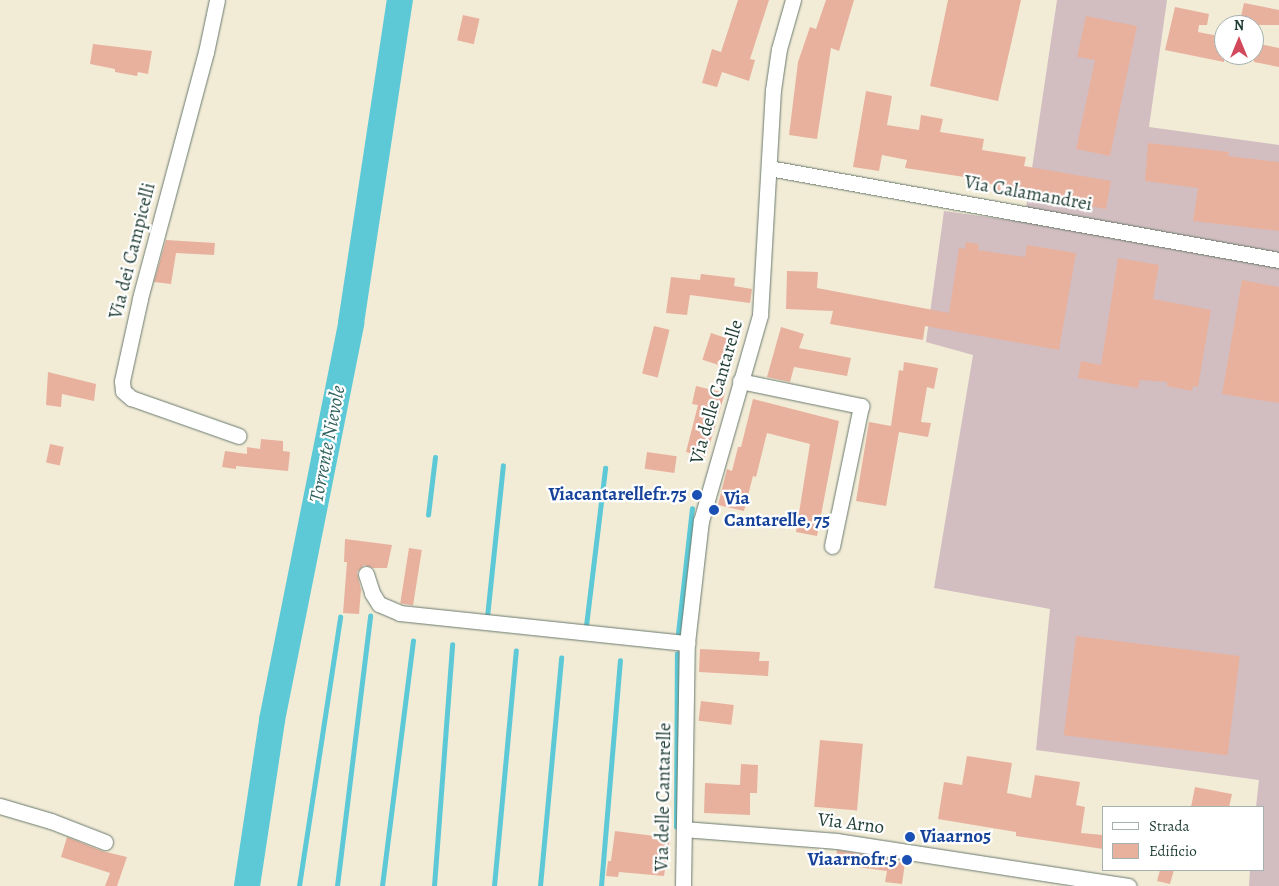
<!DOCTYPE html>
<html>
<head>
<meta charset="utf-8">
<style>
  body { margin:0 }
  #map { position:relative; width:1279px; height:886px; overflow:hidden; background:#f2ecd7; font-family:Alegreya,serif }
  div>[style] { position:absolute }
  .industrial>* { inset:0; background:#d2bec1 }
  .stream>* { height:4.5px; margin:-2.25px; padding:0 2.25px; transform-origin:2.25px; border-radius:2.25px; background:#5dc9d6 }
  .river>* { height:26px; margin:-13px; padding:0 13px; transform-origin:13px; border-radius:13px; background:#5dc9d6 }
  .building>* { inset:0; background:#e8b19e; transform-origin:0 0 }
  .roads { filter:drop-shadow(0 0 1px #697a6d) drop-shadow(0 0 1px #697a6d) }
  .minor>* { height:15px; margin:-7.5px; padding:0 7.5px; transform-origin:7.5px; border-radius:7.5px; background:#fff }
  .dots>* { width:14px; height:14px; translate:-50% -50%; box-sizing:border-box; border:2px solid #fff; border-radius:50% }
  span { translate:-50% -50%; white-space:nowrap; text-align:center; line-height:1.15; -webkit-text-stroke:4.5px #fff; paint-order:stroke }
  .street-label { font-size:19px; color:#1f3d34 }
  .transit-label { font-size:19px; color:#164399; font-weight:700 }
  .right { translate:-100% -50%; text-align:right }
  .left { translate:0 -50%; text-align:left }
  .water-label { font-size:20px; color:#2e605c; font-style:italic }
  .legend { position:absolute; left:1102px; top:806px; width:162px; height:65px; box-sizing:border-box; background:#fff; border:1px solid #a5b1ae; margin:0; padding:6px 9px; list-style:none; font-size:15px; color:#1f3d34 }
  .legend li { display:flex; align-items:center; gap:10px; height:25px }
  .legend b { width:25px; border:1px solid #a5b1ae }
  .north { position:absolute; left:1214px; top:15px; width:50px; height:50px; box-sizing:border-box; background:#fff; border:1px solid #a5b1ae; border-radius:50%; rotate:0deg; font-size:14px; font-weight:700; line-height:20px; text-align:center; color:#1f3d34 }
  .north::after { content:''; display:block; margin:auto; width:18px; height:22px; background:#d1495b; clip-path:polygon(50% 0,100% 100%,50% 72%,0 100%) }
</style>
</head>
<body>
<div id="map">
  <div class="industrial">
    <i style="clip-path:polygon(1057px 0,1167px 0,1149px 127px,1279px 145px,1279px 886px,1249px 886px,1250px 870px,1263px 870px,1263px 807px,1256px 807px,1259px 780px,1036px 750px,1050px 609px,934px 588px,973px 355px,926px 342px,944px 211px,1024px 222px)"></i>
  </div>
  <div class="stream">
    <i style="left:428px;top:515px;width:58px;rotate:-83.1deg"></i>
    <i style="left:487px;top:617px;width:152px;rotate:-84deg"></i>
    <i style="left:586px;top:626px;width:159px;rotate:-83.1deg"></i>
    <i style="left:678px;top:633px;width:125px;rotate:-83.6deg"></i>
    <i style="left:676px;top:827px;width:173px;rotate:-89.7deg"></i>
    <i style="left:299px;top:886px;width:272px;rotate:-81.3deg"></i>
    <i style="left:337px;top:886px;width:272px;rotate:-83deg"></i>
    <i style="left:382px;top:886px;width:247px;rotate:-82.8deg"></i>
    <i style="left:434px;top:886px;width:242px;rotate:-85.7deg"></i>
    <i style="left:494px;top:886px;width:236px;rotate:-84.7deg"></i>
    <i style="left:540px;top:886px;width:229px;rotate:-84.7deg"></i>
    <i style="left:601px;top:886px;width:226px;rotate:-85.2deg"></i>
  </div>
  <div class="river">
    <i style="left:247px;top:886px;width:168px;rotate:-81.4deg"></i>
    <i style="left:272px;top:720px;width:405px;rotate:-78.7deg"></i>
    <i style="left:351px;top:323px;width:327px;rotate:-81.4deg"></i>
  </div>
  <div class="building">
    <i style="clip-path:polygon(738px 0,769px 0,750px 59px,755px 60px,749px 81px,722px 72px,717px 87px,702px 83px,712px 49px,721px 52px)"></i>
    <i style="clip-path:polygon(826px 0,854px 0,839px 51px,831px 48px,817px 139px,789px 135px,798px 62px,810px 27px,816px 29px)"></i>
    <i style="clip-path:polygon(948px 0,1021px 0,998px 101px,930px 86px)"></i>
    <i style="clip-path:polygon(1244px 3px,1279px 10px,1279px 25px,1239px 25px)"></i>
    <i style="clip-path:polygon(1175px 7px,1209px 14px,1207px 25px,1199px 25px,1198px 32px,1224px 37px,1224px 62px,1165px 50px)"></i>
    <i style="left:463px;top:15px;width:17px;height:26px;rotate:13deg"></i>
    <i style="clip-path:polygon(1086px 16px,1137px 26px,1110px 156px,1076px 149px,1095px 60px,1077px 57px)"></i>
    <i style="clip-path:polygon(1254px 43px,1279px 48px,1279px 67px,1254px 62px)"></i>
    <i style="clip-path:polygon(93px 44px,152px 51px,148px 74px,138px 72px,137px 76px,115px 72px,115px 69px,90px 64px)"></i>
    <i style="clip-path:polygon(866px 91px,892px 96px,887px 125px,919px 130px,921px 115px,943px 119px,940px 132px,984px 139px,982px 150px,1026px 157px,1024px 166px,1111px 181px,1106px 209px,1020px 194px,1020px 197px,995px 193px,996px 185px,971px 181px,971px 178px,905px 168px,907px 160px,882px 155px,879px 171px,853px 167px)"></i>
    <i style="clip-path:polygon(1148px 143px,1229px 152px,1228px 156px,1279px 162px,1279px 231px,1193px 221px,1198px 188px,1145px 181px)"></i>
    <i style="clip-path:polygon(166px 240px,215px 243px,214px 255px,176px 253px,171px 284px,154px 282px)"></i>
    <i style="clip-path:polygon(966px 242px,979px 244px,978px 250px,1025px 257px,1027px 245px,1076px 253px,1059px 350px,925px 326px,923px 340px,830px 324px,833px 311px,786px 309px,787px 271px,818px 272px,817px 288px,949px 313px,959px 248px,965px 249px)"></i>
    <i style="clip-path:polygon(1118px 258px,1159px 265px,1153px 299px,1211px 310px,1198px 387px,1193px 386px,1192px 391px,1167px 386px,1167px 382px,1140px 380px,1138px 388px,1078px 378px,1081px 361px,1101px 365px)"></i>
    <i style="clip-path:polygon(701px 274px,735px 278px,734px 286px,752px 289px,750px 303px,690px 295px,687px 315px,666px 313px,671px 277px,700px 280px)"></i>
    <i style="clip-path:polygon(1242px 280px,1279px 287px,1279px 403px,1222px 394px)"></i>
    <i style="left:654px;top:326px;width:16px;height:49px;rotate:14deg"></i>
    <i style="clip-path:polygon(781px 327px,804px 334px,799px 348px,851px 358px,847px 376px,794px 367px,790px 382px,767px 377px)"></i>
    <i style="left:711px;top:333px;width:26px;height:28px;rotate:18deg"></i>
    <i style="clip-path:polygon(904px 362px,938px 368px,934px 389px,927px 387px,921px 422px,931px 423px,928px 437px,899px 432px,886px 506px,856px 501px,869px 422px,891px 426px,899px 370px,903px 371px)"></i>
    <i style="clip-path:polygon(48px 372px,96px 384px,94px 401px,62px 394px,61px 407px,46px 405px)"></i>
    <i style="clip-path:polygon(696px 386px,725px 393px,706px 457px,686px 452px,698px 405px,692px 404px)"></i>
    <i style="clip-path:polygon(753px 399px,839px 421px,817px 536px,796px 532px,810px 444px,767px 433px,756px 477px,753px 476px,744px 511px,718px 505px,727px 469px,732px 471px,738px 447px,741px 447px)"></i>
    <i style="clip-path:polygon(261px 439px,283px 441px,283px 451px,290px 452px,288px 471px,236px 466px,236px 469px,222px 467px,225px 451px,247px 454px,247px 447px,260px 449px)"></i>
    <i style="left:50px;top:444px;width:14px;height:19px;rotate:12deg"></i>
    <i style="left:647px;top:452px;width:30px;height:17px;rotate:8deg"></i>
    <i style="clip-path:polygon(345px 539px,392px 545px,387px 568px,373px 568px,364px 565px,357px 572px,361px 590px,359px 614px,343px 613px,347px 562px,344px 562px)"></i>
    <i style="left:409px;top:548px;width:13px;height:56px;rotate:9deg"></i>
    <i style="left:1076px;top:636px;width:165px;height:100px;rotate:7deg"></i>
    <i style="clip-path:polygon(700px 649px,760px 652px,759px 661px,769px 661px,768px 676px,699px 672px)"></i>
    <i style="left:701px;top:701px;width:33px;height:20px;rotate:7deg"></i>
    <i style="left:820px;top:740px;width:43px;height:67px;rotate:5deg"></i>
    <i style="clip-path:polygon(967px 756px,1012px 763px,1007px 793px,1031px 798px,1035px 775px,1080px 782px,1076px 805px,1085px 807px,1081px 833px,1103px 835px,1103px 849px,1016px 836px,1016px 832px,938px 819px,944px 782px,962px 785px)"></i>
    <i style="clip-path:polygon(741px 764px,758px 765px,757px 793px,750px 793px,750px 815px,704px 813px,705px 783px,740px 785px)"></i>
    <i style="clip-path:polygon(1195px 787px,1232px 794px,1229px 807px,1191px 807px)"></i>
    <i style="clip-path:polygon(615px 831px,670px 838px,664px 876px,619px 872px,618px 877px,606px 876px,608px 861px,611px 861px)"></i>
    <i style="clip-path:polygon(67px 837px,102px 851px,127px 857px,117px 886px,105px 886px,110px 873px,61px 857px)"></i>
    <i style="clip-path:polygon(837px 850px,897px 860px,897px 862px,905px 863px,902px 884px,885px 882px,887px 871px,835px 864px)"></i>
    <i style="clip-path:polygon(1160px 870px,1174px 870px,1170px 884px,1157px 881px)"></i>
  </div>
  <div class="roads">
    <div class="minor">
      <i style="left:217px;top:0;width:53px;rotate:101.9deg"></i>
      <i style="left:206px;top:52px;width:256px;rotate:105deg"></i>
      <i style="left:140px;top:299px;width:84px;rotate:102.4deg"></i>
      <i style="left:122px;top:381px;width:10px;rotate:84deg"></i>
      <i style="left:123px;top:391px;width:11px;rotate:41deg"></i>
      <i style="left:131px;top:398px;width:114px;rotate:19.4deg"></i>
      <i style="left:769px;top:168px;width:518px;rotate:10.23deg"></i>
      <i style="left:740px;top:381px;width:124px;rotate:11.7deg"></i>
      <i style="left:861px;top:406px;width:143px;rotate:101.7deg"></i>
      <i style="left:366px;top:574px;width:20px;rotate:72deg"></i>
      <i style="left:372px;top:593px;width:13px;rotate:58deg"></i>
      <i style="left:379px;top:604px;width:23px;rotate:23deg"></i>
      <i style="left:400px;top:613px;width:289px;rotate:6deg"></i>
      <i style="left:0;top:806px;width:53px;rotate:16.4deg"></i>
      <i style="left:51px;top:821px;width:58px;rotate:21.3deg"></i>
      <i style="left:684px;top:829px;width:153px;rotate:4.5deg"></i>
      <i style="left:837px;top:841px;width:295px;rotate:8.8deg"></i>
      <i style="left:683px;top:886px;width:243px;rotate:-89.1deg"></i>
      <i style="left:687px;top:643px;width:123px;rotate:-83.5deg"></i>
      <i style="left:701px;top:521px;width:214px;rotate:-74deg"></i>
      <i style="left:760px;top:315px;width:225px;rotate:-86.7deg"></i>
      <i style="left:773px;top:90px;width:41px;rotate:-81.7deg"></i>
      <i style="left:779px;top:49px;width:51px;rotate:-74.1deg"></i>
    </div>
  </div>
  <div class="dots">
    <i style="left:697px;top:495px;background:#1a4fb4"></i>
    <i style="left:714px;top:510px;background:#1a4fb4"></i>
    <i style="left:910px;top:837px;background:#1a4fb4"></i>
    <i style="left:907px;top:860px;background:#1a4fb4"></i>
  </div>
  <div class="street-label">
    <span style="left:1028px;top:194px;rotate:10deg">Via Calamandrei</span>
    <span style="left:133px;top:251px;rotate:-76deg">Via dei Campicelli</span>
    <span style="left:717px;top:392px;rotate:-74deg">Via delle Cantarelle</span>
    <span style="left:664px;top:797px;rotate:-89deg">Via delle Cantarelle</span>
    <span style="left:851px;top:824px;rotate:7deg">Via Arno</span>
  </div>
  <div class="transit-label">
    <span class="right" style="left:687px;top:495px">Viacantarellefr.75</span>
    <span class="left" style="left:724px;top:510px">Via<br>Cantarelle, 75</span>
    <span class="left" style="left:920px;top:837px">Viaarno5</span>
    <span class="right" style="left:897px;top:860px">Viaarnofr.5</span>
  </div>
  <div class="water-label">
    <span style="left:327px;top:444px;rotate:-79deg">Torrente Nievole</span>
  </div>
  <ul class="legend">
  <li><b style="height:6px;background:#fff"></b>Strada</li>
  <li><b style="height:14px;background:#e8b19e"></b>Edificio</li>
  </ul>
  <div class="north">N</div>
</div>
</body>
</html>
